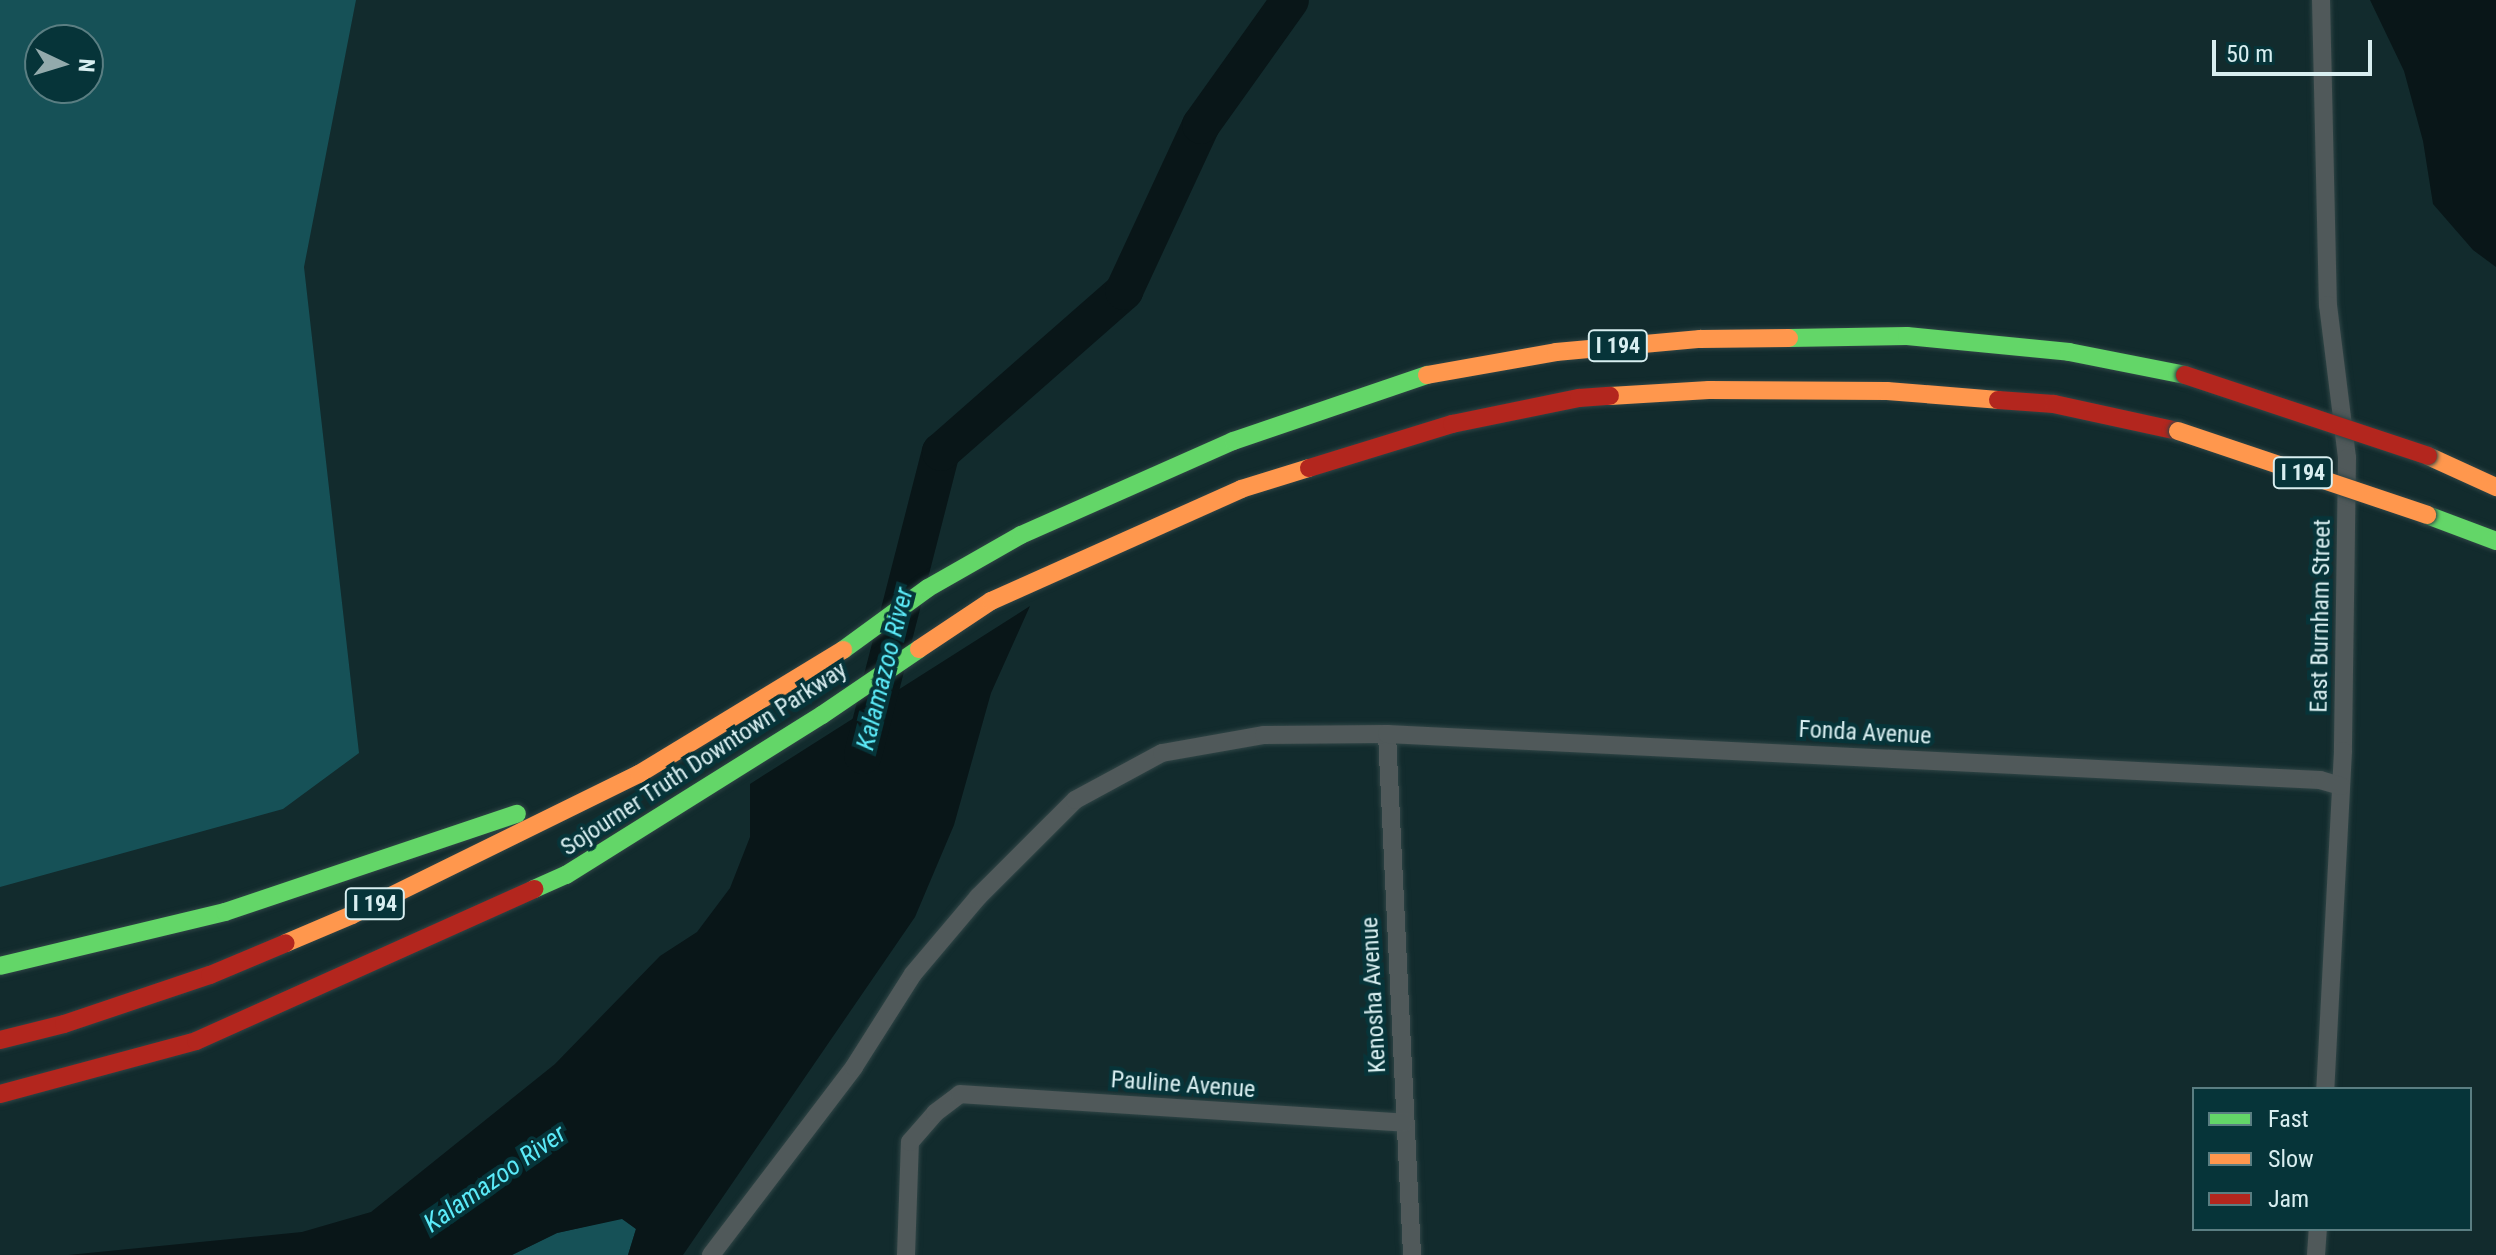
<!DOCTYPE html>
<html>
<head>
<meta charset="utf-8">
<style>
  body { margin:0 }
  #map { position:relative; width:2496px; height:1255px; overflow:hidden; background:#122b2d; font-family:"Roboto Condensed",sans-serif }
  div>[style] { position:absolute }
  .green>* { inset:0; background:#165157 }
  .water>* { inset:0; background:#091618 }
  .river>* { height:38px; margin:-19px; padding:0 19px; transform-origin:19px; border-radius:19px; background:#091618 }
  .roads { filter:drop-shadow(0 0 2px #304546) drop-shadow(0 0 2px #304546) }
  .street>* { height:18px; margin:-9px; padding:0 9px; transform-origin:9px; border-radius:9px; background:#50595a }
  .fast>* { height:18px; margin:-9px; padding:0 9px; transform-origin:9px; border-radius:9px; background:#63d668 }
  .slow>* { height:18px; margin:-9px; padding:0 9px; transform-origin:9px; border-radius:9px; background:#ff974d }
  .jam>* { height:18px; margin:-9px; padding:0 9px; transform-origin:9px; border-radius:9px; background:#b3261e }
  .bridges { filter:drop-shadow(0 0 2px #304546) drop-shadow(0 0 2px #304546) }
  .slow-bridge>* { height:18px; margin:-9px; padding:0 9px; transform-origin:9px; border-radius:9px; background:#ff974d }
  .jam-bridge>* { height:18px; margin:-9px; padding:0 9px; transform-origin:9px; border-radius:9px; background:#b3261e }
  span { translate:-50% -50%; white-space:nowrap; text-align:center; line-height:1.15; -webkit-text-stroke:8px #063439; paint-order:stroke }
  .shield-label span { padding:2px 6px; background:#063439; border:2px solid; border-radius:6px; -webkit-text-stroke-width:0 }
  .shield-label { font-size:22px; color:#d8eef0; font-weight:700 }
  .street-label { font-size:24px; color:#d8eef0 }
  .water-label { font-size:26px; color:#5beaf8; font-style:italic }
  .legend { position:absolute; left:2192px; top:1087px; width:280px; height:144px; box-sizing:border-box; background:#063439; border:2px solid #5a7e82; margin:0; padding:10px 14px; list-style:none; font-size:24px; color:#d8eef0 }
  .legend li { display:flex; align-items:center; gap:16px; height:40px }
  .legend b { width:40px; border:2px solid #5a7e82 }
  .north { position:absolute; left:24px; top:24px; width:80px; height:80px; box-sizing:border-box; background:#063439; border:2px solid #5a7e82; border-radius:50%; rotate:94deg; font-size:22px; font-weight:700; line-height:32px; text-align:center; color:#d8eef0 }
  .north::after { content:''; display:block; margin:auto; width:28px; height:36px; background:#93aaac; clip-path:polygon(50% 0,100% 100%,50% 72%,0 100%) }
  .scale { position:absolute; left:2212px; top:40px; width:160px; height:36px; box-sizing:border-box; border:4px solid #d8eef0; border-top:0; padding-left:10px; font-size:24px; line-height:28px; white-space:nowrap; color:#d8eef0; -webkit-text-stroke:6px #063439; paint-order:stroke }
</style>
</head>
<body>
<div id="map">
  <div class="green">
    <i style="clip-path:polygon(evenodd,0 0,356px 0,304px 267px,359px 753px,283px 809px,0 887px,0 0,40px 40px,88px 40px,88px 88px,40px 88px,40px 40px)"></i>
    <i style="clip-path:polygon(622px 1218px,636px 1229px,628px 1255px,512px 1255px,557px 1233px)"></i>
  </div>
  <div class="water">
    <i style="clip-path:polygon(2370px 0,2496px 0,2496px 267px,2473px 250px,2433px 204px,2423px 141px,2404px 71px)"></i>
    <i style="clip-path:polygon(1030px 606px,991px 693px,954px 825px,915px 917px,683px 1255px,628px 1255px,636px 1229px,622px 1219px,557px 1233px,512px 1255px,68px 1255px,302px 1232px,371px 1212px,555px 1064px,660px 956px,697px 932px,730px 888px,750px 837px,750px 784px)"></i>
  </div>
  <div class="river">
    <i style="left:863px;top:755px;width:313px;rotate:-75.6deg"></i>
    <i style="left:941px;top:452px;width:244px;rotate:-41.3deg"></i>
    <i style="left:1124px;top:291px;width:183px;rotate:-65.1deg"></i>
    <i style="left:1201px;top:125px;width:153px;rotate:-54.5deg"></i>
  </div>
  <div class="roads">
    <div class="street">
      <i style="left:2321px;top:0;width:305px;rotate:88.7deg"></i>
      <i style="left:2328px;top:305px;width:154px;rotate:82.9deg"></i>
      <i style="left:2347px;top:458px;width:293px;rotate:90.8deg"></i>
      <i style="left:2343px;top:751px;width:338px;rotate:93deg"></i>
      <i style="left:1387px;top:734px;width:522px;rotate:87.25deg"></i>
      <i style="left:711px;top:1255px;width:236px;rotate:-52.7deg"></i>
      <i style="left:854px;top:1067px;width:110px;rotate:-57.6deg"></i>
      <i style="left:913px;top:974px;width:101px;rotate:-49.8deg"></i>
      <i style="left:978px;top:897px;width:137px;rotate:-45deg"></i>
      <i style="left:1075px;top:800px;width:99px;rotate:-28.4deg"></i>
      <i style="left:1162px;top:753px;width:104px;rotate:-10deg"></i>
      <i style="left:1264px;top:735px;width:123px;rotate:-0.5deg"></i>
      <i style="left:1387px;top:734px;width:934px;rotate:2.82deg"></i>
      <i style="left:2320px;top:780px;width:22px;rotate:16deg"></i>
      <i style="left:906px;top:1255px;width:113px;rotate:-88deg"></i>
      <i style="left:910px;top:1142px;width:38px;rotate:-49deg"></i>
      <i style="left:935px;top:1113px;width:31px;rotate:-37deg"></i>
      <i style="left:960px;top:1094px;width:445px;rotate:3.7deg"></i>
      <i style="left:2316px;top:1255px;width:26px;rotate:-86deg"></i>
    </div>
    <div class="fast">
      <i style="left:1789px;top:338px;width:118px;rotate:-1deg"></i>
      <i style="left:1907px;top:336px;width:163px;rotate:5.6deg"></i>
      <i style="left:2069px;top:352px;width:118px;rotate:11.2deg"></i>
      <i style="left:2427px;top:515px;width:74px;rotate:20.6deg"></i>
      <i style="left:843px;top:650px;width:105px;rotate:-36.1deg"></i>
      <i style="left:928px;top:588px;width:107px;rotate:-29.7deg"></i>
      <i style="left:1021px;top:535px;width:232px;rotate:-23.9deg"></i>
      <i style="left:1233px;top:441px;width:205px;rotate:-18.8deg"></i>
      <i style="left:534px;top:889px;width:35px;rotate:-24deg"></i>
      <i style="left:566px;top:875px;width:302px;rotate:-32deg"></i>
      <i style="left:822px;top:715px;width:117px;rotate:-34.2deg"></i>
      <i style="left:0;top:966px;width:231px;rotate:-13.5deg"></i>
      <i style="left:225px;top:912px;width:308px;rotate:-18.6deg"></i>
    </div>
    <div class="slow">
      <i style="left:1427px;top:375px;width:131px;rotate:-10.1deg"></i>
      <i style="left:1556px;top:352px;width:145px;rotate:-5.2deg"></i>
      <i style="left:1700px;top:339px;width:89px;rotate:-0.6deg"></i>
      <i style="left:1610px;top:396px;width:99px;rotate:-3.5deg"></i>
      <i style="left:1709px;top:390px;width:178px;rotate:0.3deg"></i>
      <i style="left:1887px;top:391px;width:111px;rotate:4.6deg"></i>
      <i style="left:2428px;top:456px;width:75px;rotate:24.5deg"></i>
      <i style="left:919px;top:649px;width:87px;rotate:-33.7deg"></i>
      <i style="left:991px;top:601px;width:274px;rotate:-24.1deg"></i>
      <i style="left:1241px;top:489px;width:71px;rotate:-17.2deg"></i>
      <i style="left:286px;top:943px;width:72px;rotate:-23deg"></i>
      <i style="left:352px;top:915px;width:320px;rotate:-26.2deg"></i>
      <i style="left:639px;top:774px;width:239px;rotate:-31.3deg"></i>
    </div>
    <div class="jam">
      <i style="left:1998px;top:400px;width:56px;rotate:4.1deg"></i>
      <i style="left:2054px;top:404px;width:127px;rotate:12.3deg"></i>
      <i style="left:1309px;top:468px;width:150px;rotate:-17.1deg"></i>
      <i style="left:1452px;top:424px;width:130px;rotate:-11.6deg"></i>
      <i style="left:1579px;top:398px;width:31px;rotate:-4deg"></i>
      <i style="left:0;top:1040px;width:66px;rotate:-14deg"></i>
      <i style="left:64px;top:1024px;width:154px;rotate:-18.6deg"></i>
      <i style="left:210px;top:975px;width:82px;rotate:-22.8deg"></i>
      <i style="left:0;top:1094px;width:203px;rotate:-15.1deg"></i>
      <i style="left:196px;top:1041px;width:371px;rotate:-24.2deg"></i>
    </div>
  </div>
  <div class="bridges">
    <div class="slow-bridge">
      <i style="left:2178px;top:431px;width:263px;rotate:18.6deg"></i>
    </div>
    <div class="jam-bridge">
      <i style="left:2185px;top:375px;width:256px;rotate:18.4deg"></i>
    </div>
  </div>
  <div class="shield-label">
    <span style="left:1618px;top:346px">I 194</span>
    <span style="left:2303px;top:473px">I 194</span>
    <span style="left:375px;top:904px">I 194</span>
  </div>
  <div class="street-label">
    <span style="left:2321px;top:616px;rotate:-89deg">East Burnham Street</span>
    <span style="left:1865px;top:733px;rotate:3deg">Fonda Avenue</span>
    <span style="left:704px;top:759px;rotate:-33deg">Sojourner Truth Downtown Parkway</span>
    <span style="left:1374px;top:995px;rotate:-93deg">Kenosha Avenue</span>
    <span style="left:1183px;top:1085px;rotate:4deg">Pauline Avenue</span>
  </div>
  <div class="water-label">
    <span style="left:885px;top:669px;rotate:-76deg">Kalamazoo River</span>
    <span style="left:495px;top:1179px;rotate:-35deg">Kalamazoo River</span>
  </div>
  <ul class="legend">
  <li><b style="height:10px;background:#63d668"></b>Fast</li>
  <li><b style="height:10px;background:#ff974d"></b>Slow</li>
  <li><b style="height:10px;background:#b3261e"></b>Jam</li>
  </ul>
  <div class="north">N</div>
  <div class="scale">50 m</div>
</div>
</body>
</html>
